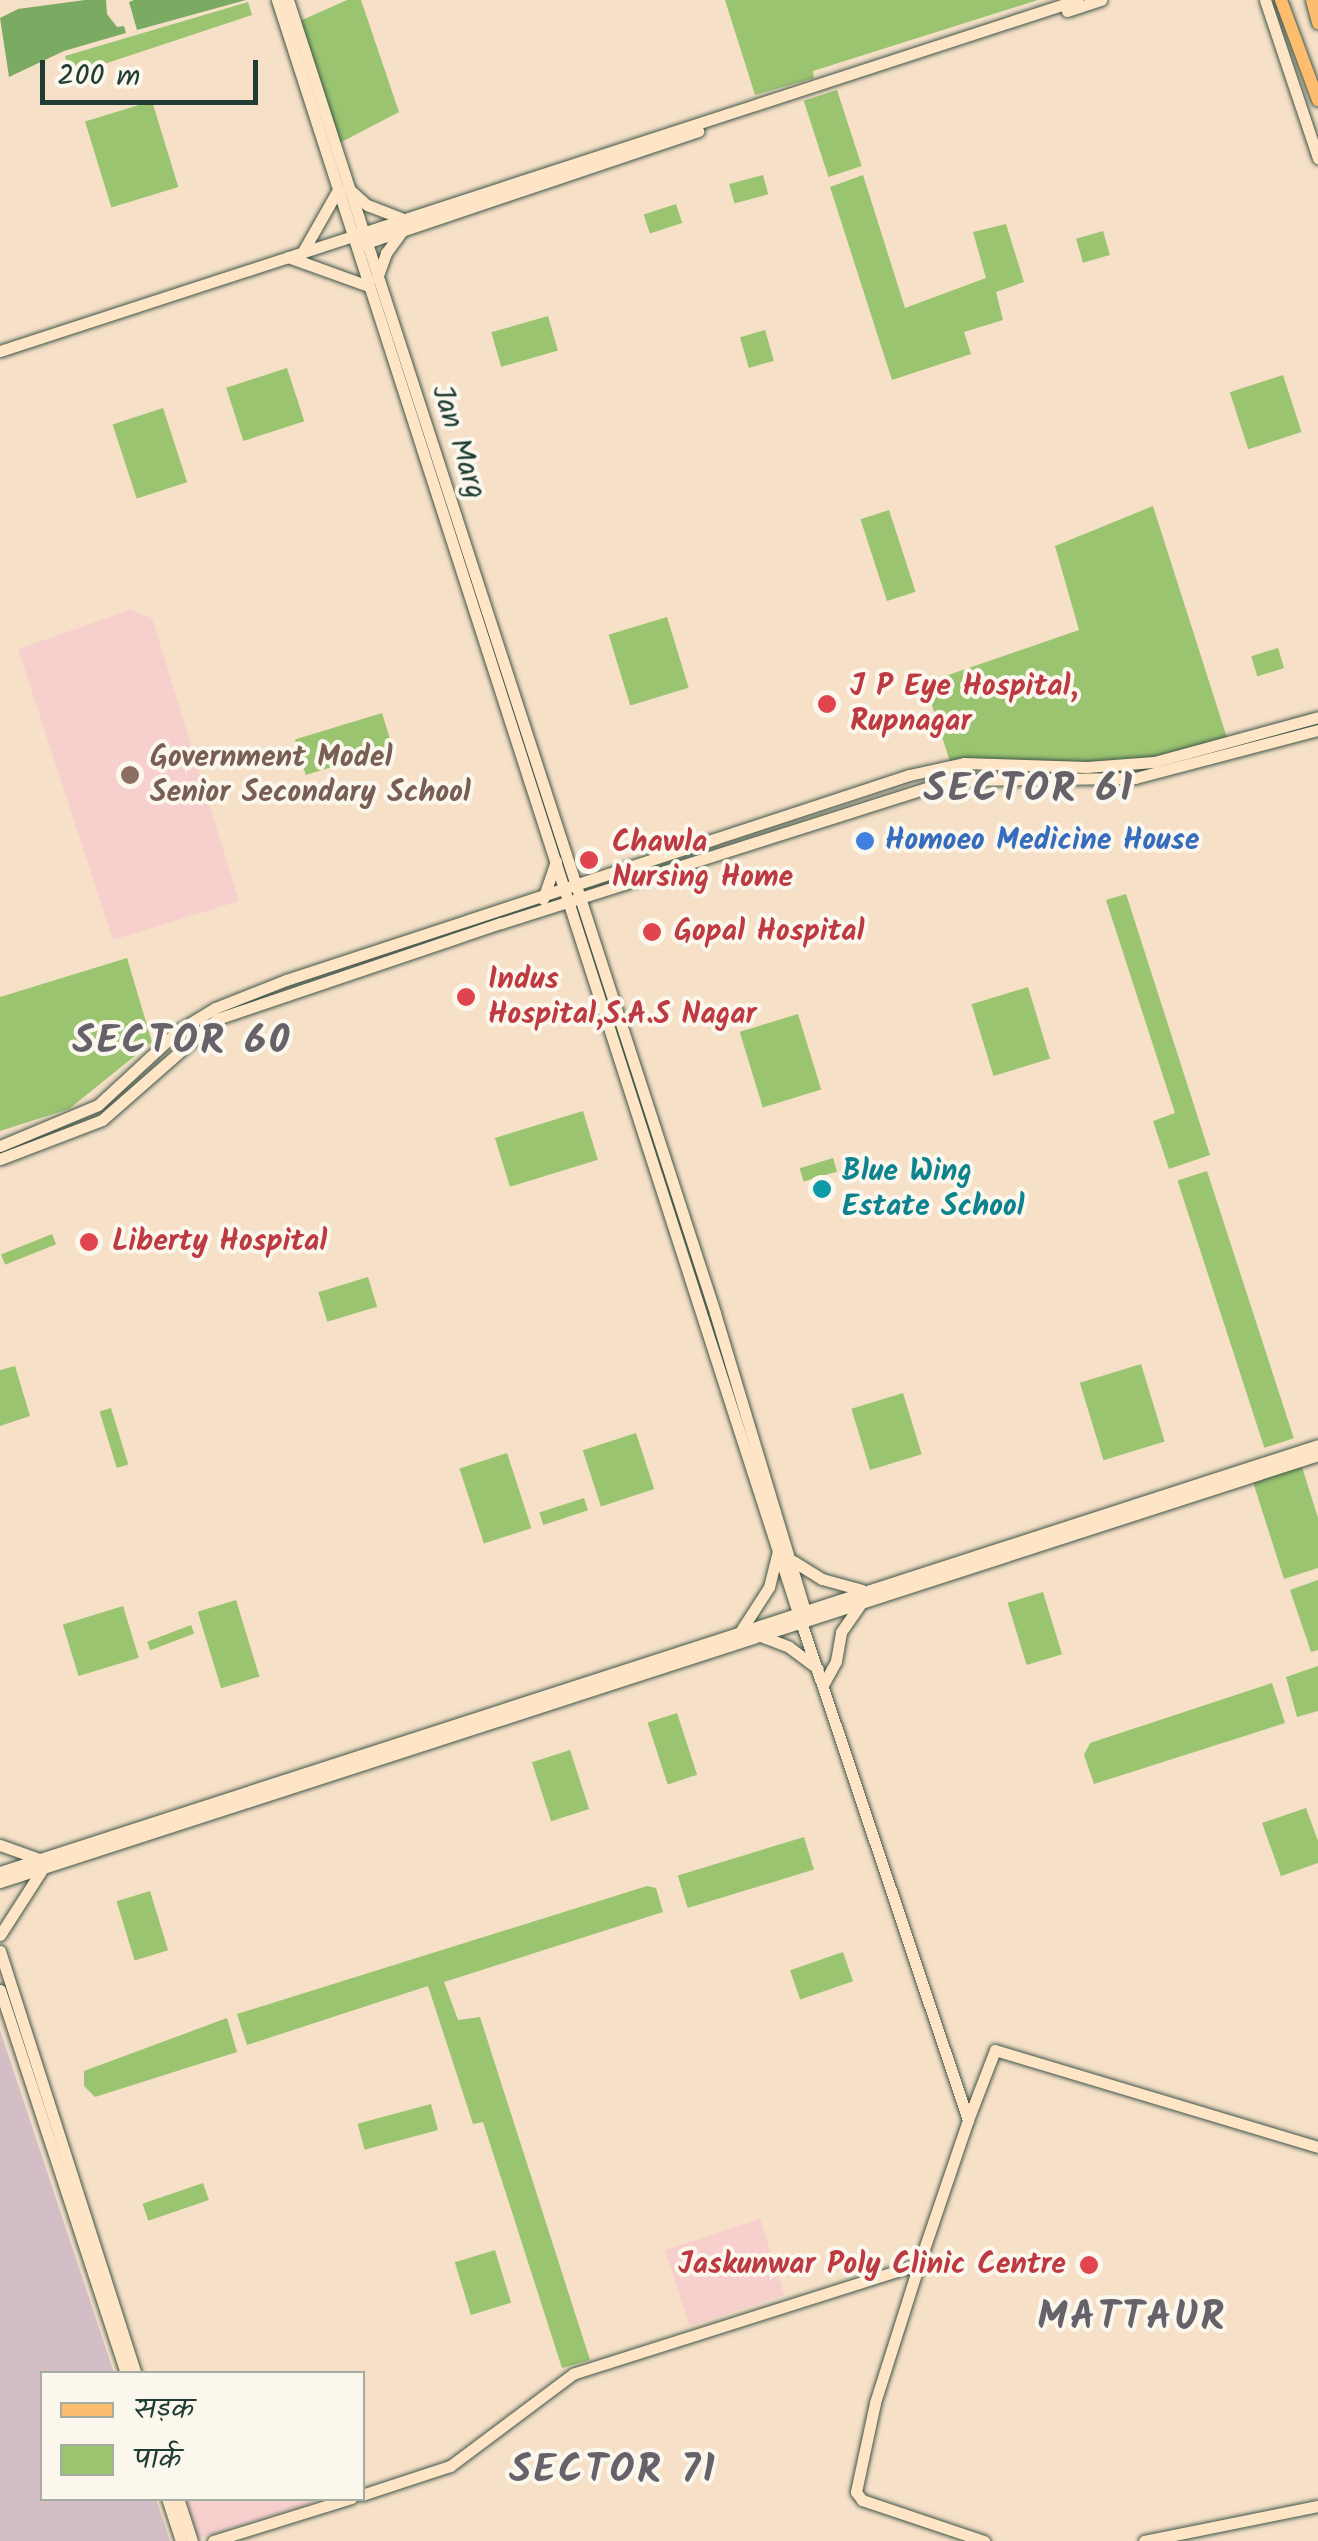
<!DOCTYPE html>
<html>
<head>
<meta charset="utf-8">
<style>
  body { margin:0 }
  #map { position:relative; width:1318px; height:2541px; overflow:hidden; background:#f6e1c8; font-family:Kalam,"Playpen Sans Deva",sans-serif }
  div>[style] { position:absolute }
  .built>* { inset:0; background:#f7d0ce; transform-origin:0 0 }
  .industrial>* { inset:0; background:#d2bec4 }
  .green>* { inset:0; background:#9ac470; transform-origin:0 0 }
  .forest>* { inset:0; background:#7baa62 }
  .roads { filter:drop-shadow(0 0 2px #3f564a) drop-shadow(0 0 2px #3f564a) }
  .secondary>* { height:11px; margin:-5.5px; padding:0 5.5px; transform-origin:5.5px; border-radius:5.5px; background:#fee5c5 }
  .primary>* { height:12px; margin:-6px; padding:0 6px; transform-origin:6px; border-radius:6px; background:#fcbd6f }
  .dots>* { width:28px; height:28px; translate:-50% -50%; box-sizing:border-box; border:5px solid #fbf7ec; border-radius:50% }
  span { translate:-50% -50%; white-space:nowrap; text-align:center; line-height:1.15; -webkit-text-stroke:8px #fbf7ec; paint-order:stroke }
  .street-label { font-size:30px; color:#1f3d34 }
  .health-label { font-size:30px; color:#be3a42; font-weight:700 }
  .left { translate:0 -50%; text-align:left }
  .right { translate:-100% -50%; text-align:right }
  .education-label { font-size:30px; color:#785e54; font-weight:700 }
  .shop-label { font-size:30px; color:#366cbe; font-weight:700 }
  .culture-label { font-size:30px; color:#0d838f; font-weight:700 }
  .district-label { font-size:40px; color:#67626a; font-weight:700; letter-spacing:2.5px }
  .legend { position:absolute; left:40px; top:2371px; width:325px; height:130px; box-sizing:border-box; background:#fbf7ec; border:2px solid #a3ada2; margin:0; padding:12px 18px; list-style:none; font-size:30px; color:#1f3d34 }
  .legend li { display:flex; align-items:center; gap:20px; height:50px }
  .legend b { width:50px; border:2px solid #a3ada2 }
  .scale { position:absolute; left:40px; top:60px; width:218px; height:45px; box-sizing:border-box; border:5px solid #1f3d34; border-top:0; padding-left:12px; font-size:30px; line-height:35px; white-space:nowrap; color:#1f3d34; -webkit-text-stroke:8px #fbf7ec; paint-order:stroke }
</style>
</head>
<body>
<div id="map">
  <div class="built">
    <i style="clip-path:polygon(130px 610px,152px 618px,239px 901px,113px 940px,18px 649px)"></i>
    <i style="left:760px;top:2219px;width:80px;height:100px;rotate:72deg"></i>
    <i style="clip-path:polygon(186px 2498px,325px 2498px,325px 2499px,198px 2538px)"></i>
  </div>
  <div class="industrial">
    <i style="clip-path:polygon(0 2030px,114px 2373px,42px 2374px,42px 2498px,156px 2499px,170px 2541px,0 2541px)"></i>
  </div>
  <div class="green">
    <i style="clip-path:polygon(347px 0,361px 0,399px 112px,330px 148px,291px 25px)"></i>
    <i style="clip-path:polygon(725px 0,1038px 0,813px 71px,814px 78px,755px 95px)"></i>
    <i style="clip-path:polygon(248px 2px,252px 15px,71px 75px,65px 56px)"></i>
    <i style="left:837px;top:90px;width:80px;height:35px;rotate:72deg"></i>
    <i style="left:152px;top:101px;width:90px;height:70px;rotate:73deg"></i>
    <i style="left:763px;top:175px;width:20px;height:35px;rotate:75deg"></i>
    <i style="clip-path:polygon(863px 175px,905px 308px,986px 278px,973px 232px,1006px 224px,1024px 282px,996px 292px,1003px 320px,964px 332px,971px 354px,892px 380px,830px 187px)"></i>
    <i style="left:676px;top:204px;width:20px;height:34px;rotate:72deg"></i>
    <i style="left:1103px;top:231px;width:25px;height:28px;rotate:74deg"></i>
    <i style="left:548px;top:316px;width:36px;height:59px;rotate:74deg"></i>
    <i style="left:765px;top:330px;width:32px;height:26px;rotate:74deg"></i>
    <i style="left:287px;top:368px;width:56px;height:64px;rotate:72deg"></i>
    <i style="left:1283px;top:375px;width:60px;height:56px;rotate:72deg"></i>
    <i style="left:163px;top:408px;width:78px;height:53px;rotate:72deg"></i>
    <i style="clip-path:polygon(1153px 506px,1229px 744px,1154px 762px,951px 765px,925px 683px,1079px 630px,1055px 546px)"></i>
    <i style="left:889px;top:510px;width:86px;height:30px;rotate:72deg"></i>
    <i style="left:667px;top:617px;width:74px;height:61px;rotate:73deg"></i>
    <i style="left:1278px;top:648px;width:21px;height:28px;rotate:73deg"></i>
    <i style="left:382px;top:713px;width:37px;height:91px;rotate:73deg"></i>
    <i style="clip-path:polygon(1126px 894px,1210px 1155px,1169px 1169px,1153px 1121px,1175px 1113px,1106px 900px)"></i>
    <i style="clip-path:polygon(127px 958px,152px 1042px,69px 1109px,0 1131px,0 997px)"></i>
    <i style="left:1028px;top:987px;width:75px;height:59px;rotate:73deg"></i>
    <i style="left:798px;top:1014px;width:79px;height:61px;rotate:73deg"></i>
    <i style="left:583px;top:1111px;width:51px;height:92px;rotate:73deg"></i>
    <i style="left:833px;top:1158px;width:14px;height:35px;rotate:73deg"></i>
    <i style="left:1207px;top:1171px;width:281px;height:31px;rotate:72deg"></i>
    <i style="left:52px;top:1234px;width:11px;height:55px;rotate:68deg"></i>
    <i style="left:368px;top:1277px;width:31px;height:52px;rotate:73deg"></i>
    <i style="left:1141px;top:1364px;width:81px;height:64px;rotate:73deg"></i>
    <i style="clip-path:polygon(15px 1366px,30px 1416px,0 1426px,0 1370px)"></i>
    <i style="left:903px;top:1393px;width:64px;height:54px;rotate:73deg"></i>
    <i style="left:111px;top:1408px;width:59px;height:12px;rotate:73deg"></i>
    <i style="left:636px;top:1433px;width:59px;height:56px;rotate:72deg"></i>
    <i style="left:507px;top:1453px;width:79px;height:50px;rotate:72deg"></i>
    <i style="clip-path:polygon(1302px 1467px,1318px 1518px,1318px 1568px,1284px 1579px,1253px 1482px)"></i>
    <i style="left:584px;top:1498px;width:13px;height:47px;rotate:72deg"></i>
    <i style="clip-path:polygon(1318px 1580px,1318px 1650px,1311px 1652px,1290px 1590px)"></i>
    <i style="left:1043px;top:1592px;width:65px;height:37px;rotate:73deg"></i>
    <i style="left:236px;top:1600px;width:80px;height:40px;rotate:73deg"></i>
    <i style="left:123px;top:1606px;width:54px;height:63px;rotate:73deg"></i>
    <i style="left:191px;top:1625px;width:9px;height:47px;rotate:69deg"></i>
    <i style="clip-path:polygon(1318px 1666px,1318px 1711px,1297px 1717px,1286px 1677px)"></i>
    <i style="clip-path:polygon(1272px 1683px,1285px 1723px,1094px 1784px,1084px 1755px,1090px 1743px)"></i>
    <i style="left:677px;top:1713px;width:65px;height:31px;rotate:72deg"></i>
    <i style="left:570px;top:1750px;width:62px;height:40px;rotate:72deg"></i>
    <i style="clip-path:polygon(1306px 1808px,1318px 1841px,1318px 1863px,1281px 1876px,1262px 1823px)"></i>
    <i style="left:804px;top:1837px;width:34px;height:132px;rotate:73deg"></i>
    <i style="clip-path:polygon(647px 1886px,656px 1888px,663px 1912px,444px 1982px,458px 2020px,480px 2017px,590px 2360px,562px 2368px,483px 2122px,473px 2124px,428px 1986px,247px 2045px,237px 2014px)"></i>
    <i style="left:150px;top:1891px;width:62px;height:35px;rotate:73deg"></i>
    <i style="left:843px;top:1952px;width:31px;height:56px;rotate:71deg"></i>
    <i style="clip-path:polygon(227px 2018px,237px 2052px,95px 2097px,84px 2086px,84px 2071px)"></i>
    <i style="left:431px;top:2104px;width:27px;height:76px;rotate:75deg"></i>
    <i style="left:203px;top:2183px;width:18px;height:64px;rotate:71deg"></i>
    <i style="left:495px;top:2250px;width:55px;height:42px;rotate:73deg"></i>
  </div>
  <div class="forest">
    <i style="clip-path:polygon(85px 0,106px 0,107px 14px,117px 27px,124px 26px,126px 33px,64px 51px,9px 77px,0 18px,18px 9px)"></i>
    <i style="clip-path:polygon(134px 0,246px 0,137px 30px,129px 2px)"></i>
  </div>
  <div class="roads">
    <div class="secondary">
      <i style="left:277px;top:0;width:1695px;rotate:72.1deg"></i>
      <i style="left:798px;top:1613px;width:535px;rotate:71.46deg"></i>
      <i style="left:968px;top:2120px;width:152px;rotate:108.8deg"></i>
      <i style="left:919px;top:2264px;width:363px;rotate:162.4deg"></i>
      <i style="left:573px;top:2374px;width:154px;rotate:143.2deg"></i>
      <i style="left:450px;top:2466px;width:93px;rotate:161.8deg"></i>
      <i style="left:288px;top:0;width:1381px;rotate:71.98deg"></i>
      <i style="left:715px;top:1313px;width:312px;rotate:73.2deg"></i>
      <i style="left:1265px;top:0;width:167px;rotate:71.5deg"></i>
      <i style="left:1067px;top:11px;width:36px;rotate:-18deg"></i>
      <i style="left:348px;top:188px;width:25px;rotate:42deg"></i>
      <i style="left:367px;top:205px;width:36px;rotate:21deg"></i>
      <i style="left:360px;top:245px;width:357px;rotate:-18.6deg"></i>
      <i style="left:302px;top:253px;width:73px;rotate:-60.3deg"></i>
      <i style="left:288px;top:257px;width:85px;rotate:19.9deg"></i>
      <i style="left:377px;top:278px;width:27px;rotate:-70deg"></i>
      <i style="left:386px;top:253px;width:27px;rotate:-54deg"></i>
      <i style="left:0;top:351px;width:1133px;rotate:-18.05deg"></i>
      <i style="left:543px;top:899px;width:40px;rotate:-71.1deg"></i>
      <i style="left:0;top:1146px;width:106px;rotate:-22.7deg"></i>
      <i style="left:98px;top:1105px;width:110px;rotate:-42.8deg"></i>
      <i style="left:179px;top:1030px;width:42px;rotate:-31.4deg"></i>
      <i style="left:215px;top:1008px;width:76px;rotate:-21.5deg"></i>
      <i style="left:286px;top:980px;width:656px;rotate:-18.21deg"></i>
      <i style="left:909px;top:775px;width:56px;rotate:-12.3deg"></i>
      <i style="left:964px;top:763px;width:123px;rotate:1.9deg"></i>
      <i style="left:1087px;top:767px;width:67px;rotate:-4.3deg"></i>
      <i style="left:1154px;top:762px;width:170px;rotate:-15.3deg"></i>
      <i style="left:0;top:1159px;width:109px;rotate:-20.9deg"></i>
      <i style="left:102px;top:1120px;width:153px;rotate:-41.3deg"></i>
      <i style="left:217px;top:1019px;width:300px;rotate:-18.7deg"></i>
      <i style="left:501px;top:923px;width:473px;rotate:-17.6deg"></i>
      <i style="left:952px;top:780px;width:183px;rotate:-0.6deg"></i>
      <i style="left:1135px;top:778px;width:189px;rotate:-14.7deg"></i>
      <i style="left:793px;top:1561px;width:34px;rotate:32deg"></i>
      <i style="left:822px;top:1579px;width:41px;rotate:15.4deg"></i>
      <i style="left:740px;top:1632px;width:54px;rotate:-57.2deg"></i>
      <i style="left:769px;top:1587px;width:37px;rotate:-76deg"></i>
      <i style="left:761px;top:1636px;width:30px;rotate:21deg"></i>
      <i style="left:789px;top:1647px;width:36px;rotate:37deg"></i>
      <i style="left:824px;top:1683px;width:25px;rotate:-61deg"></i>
      <i style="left:836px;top:1661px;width:29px;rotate:-80deg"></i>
      <i style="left:841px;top:1632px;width:33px;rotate:-55deg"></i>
      <i style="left:0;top:1845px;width:45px;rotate:19.7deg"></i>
      <i style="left:0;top:1872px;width:1385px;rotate:-17.95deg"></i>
      <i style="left:0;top:1882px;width:1385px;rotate:-17.95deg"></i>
      <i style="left:0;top:1935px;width:80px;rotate:-57.3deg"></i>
      <i style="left:0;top:1951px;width:444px;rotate:72.2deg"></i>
      <i style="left:0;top:1990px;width:404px;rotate:71.8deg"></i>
      <i style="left:968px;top:2120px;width:75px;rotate:-68.9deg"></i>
      <i style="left:995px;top:2050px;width:337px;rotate:16.7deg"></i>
      <i style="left:919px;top:2264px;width:146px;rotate:107.6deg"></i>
      <i style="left:875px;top:2403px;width:91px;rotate:102.1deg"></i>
      <i style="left:856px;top:2492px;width:10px;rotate:53deg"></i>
      <i style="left:862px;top:2500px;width:129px;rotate:18.6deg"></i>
      <i style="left:167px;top:2498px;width:45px;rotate:72deg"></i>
      <i style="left:178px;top:2498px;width:45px;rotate:72deg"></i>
      <i style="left:213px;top:2541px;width:145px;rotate:-17.3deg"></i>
      <i style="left:1144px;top:2541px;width:177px;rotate:-11.4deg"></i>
    </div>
    <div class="primary">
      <i style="left:1281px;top:0;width:107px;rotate:69.7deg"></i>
      <i style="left:1312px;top:0;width:24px;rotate:75deg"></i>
    </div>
  </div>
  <div class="dots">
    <i style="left:827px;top:704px;background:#e0444e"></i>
    <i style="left:130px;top:775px;background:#8d6e63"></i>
    <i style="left:865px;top:841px;background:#3f7fe0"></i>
    <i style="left:589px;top:860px;background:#e0444e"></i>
    <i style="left:652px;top:932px;background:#e0444e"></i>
    <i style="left:466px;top:997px;background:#e0444e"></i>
    <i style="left:822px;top:1189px;background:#0f9aa8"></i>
    <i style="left:89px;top:1242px;background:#e0444e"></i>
    <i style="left:1089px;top:2265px;background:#e0444e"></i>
  </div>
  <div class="street-label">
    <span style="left:458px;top:442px;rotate:72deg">Jan Marg</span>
  </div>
  <div class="health-label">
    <span class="left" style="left:850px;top:704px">J P Eye Hospital,<br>Rupnagar</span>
    <span class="left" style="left:612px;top:860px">Chawla<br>Nursing Home</span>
    <span class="left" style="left:674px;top:932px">Gopal Hospital</span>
    <span class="left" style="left:488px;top:997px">Indus<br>Hospital,S.A.S Nagar</span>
    <span class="left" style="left:112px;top:1242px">Liberty Hospital</span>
    <span class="right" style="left:1066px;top:2265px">Jaskunwar Poly Clinic Centre</span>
  </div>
  <div class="education-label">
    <span class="left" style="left:150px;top:775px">Government Model<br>Senior Secondary School</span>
  </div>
  <div class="shop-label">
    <span class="left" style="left:885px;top:841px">Homoeo Medicine House</span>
  </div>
  <div class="culture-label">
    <span class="left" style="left:842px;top:1189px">Blue Wing<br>Estate School</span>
  </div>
  <div class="district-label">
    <span style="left:1029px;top:790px">SECTOR 61</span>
    <span style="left:182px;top:1042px">SECTOR 60</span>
    <span style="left:1132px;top:2318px">MATTAUR</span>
    <span style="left:613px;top:2471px">SECTOR 71</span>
  </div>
  <ul class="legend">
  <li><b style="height:12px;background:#fcbd6f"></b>सड़क</li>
  <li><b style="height:28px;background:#9ac470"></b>पार्क</li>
  </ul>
  <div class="scale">200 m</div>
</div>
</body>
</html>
